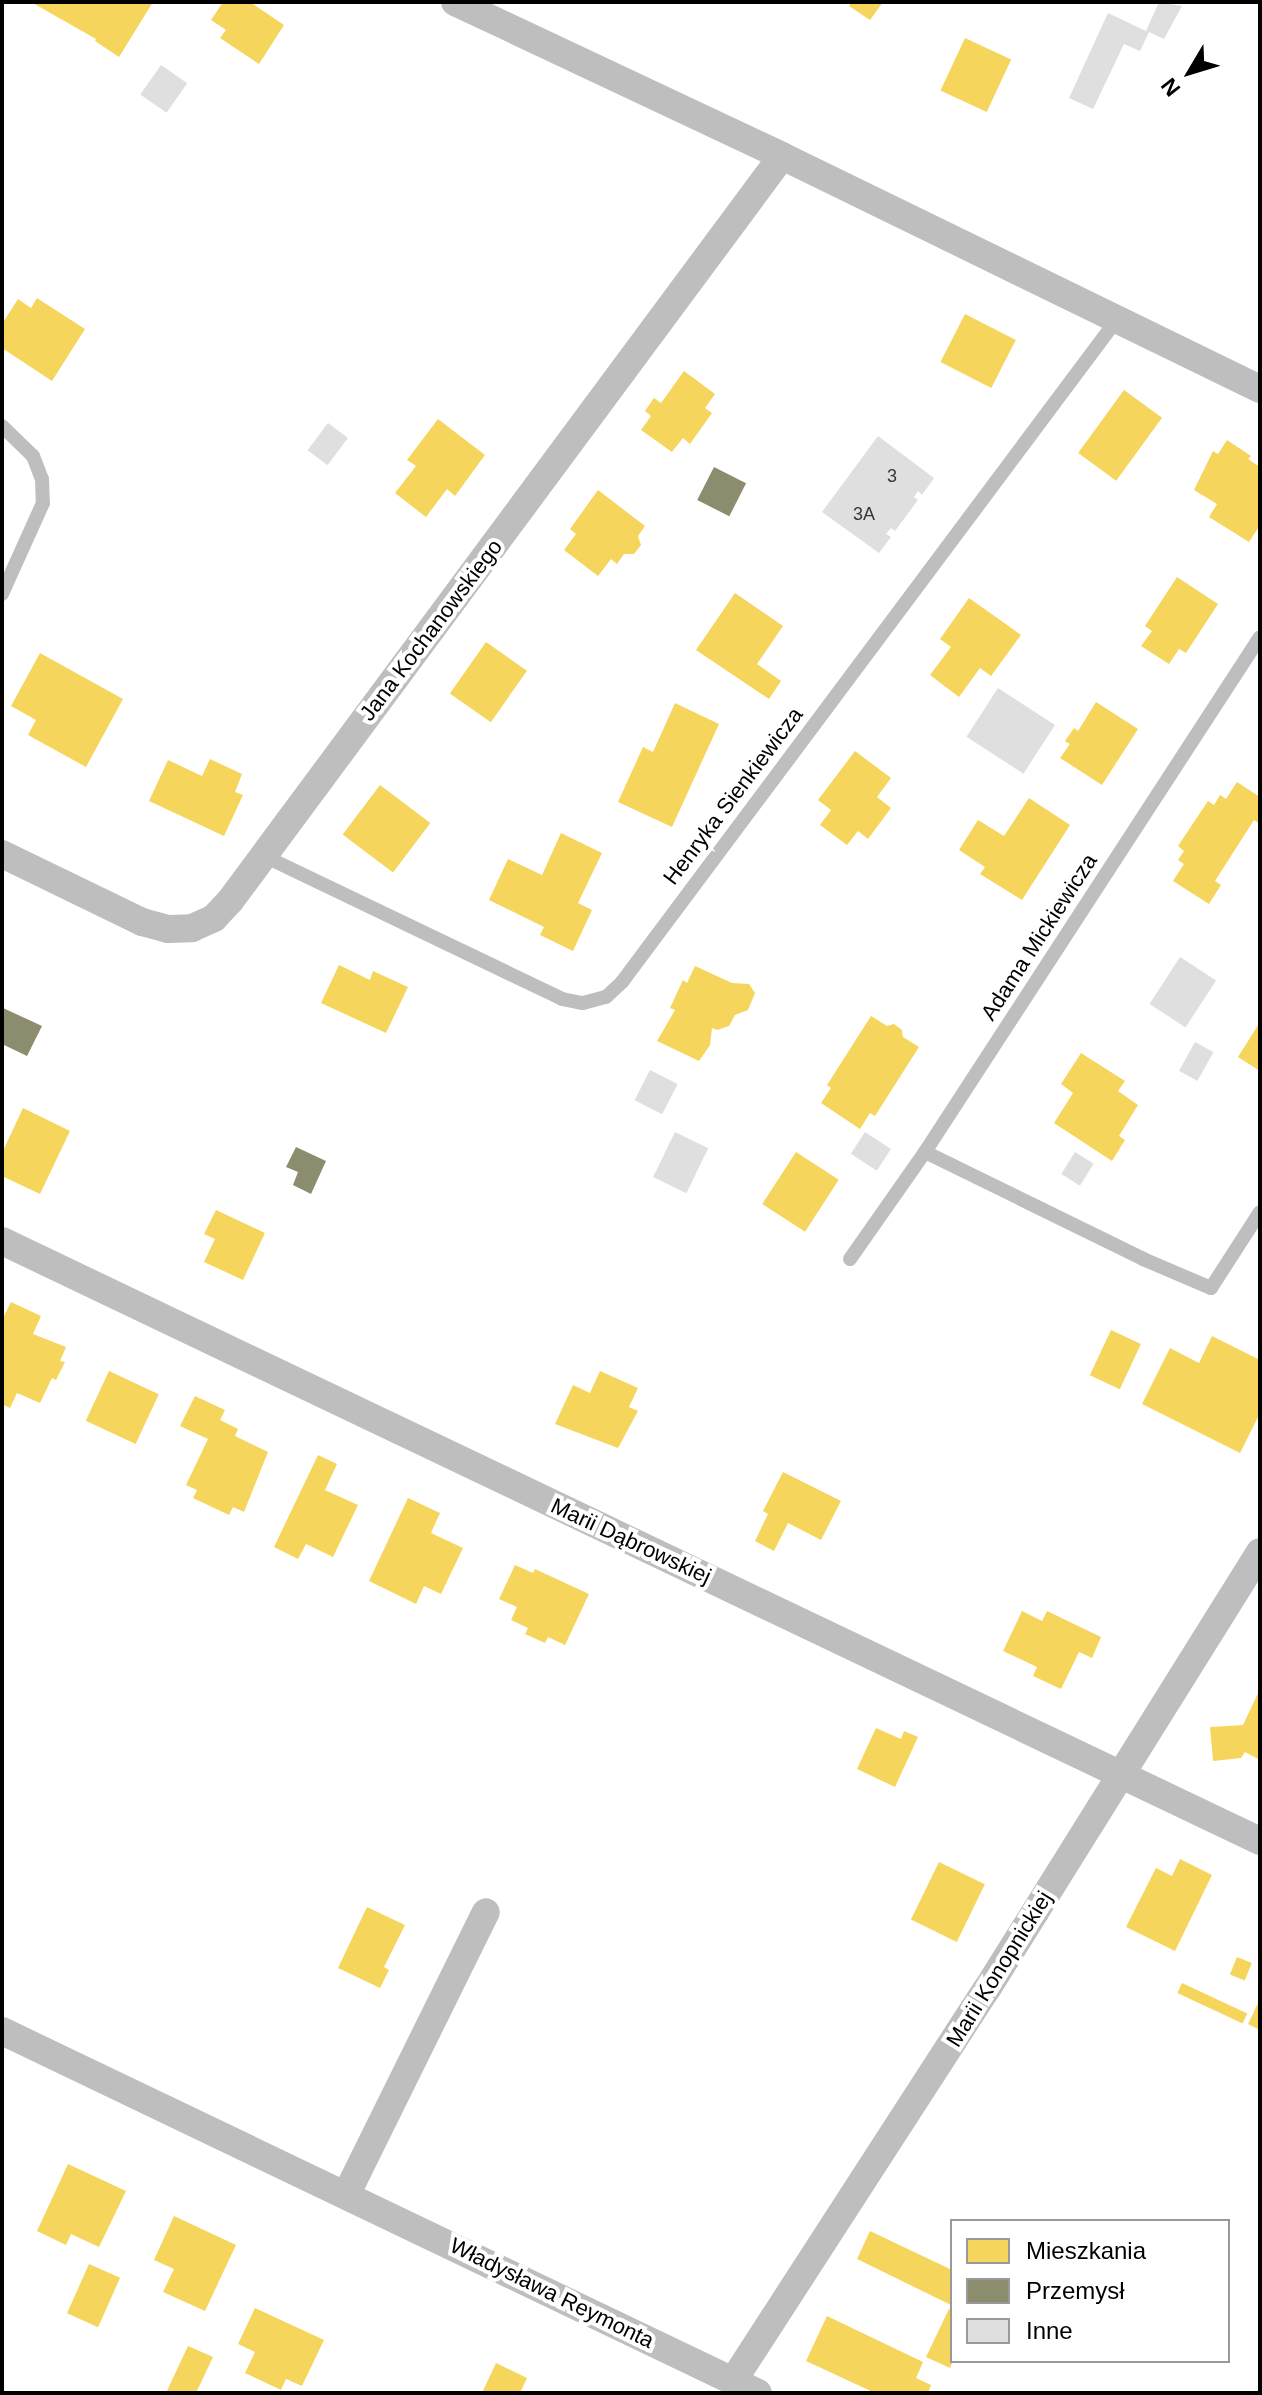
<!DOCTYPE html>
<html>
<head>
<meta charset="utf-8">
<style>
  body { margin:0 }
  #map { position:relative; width:1262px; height:2395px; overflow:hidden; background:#fff; font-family:Helvetica,sans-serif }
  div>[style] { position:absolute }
  .homes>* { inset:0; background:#f6d55c; transform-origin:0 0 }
  .industry>* { inset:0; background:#8c8c6e; transform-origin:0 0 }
  .building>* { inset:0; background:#dfdfdf; transform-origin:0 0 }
  .lane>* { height:14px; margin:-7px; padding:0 7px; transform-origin:7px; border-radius:7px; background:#bebebe }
  .street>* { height:28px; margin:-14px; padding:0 14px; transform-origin:14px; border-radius:14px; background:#bebebe }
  span { translate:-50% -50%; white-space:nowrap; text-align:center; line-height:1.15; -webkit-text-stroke:8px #fff; paint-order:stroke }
  .number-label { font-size:18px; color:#383838 }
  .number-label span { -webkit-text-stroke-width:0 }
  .street-label { font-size:22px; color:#000 }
  .frame { position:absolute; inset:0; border:4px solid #000; pointer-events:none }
  .legend { position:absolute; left:950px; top:2219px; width:280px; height:144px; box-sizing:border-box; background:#fff; border:2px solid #999; margin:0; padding:10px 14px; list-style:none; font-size:24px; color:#000 }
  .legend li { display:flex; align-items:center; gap:16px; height:40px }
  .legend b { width:40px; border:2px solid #999 }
  .north { position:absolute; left:1150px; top:32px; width:80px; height:80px; -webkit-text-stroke:6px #fff; paint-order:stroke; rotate:232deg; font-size:22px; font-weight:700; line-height:32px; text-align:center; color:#000 }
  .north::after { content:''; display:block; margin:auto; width:28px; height:36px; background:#000; clip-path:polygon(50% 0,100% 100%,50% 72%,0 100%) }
</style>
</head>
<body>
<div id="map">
  <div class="homes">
    <i style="clip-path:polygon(31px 2px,153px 2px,119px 57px,95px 41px,96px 39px)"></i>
    <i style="clip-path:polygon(223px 2px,250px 2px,284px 25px,259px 64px,220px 38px,226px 30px,211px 20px)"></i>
    <i style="clip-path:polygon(852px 2px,883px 2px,870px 20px,849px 6px)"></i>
    <i style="left:965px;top:38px;width:51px;height:58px;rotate:25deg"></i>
    <i style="clip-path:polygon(37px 298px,85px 329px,52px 381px,2px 348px,2px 324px,18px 299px,31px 308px)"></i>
    <i style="left:965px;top:314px;width:57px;height:54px;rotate:27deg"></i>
    <i style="clip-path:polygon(684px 371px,715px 394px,705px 408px,712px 413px,690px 444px,683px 438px,672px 452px,641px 430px,651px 416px,645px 411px,654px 398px,661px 403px)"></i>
    <i style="left:1124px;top:390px;width:47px;height:78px;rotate:36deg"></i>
    <i style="clip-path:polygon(438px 419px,485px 455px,455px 496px,447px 489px,426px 517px,395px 493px,416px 466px,407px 460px)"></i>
    <i style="clip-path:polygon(1227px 440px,1251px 456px,1248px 459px,1260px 467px,1260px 525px,1249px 542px,1209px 517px,1217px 504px,1194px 490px,1213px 451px,1218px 454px)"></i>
    <i style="clip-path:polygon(598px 490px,645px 526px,638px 536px,641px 545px,634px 554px,624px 554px,617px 564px,611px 559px,598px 576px,564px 550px,576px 534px,570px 529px)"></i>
    <i style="clip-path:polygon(1177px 577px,1218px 604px,1186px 653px,1179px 649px,1169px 664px,1141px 646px,1152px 631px,1145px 626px)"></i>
    <i style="clip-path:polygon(735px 593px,783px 626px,757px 664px,781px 681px,769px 699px,696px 650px)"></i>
    <i style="clip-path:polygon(969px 598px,1021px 635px,991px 676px,980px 668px,959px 697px,930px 675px,951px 647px,940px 639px)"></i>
    <i style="left:486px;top:642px;width:50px;height:63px;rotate:35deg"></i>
    <i style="clip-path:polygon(40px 653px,123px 699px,86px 767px,28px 735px,36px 720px,11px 706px)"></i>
    <i style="clip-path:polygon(1096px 702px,1138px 729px,1102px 785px,1060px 758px,1070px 744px,1065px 741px,1074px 728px,1078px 731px)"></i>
    <i style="clip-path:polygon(675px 703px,719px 724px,672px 827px,618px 802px,643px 747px,653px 752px)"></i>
    <i style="clip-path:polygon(855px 751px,891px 778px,877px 797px,891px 808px,868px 839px,858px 831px,847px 845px,820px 825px,831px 810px,818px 800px)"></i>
    <i style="clip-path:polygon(210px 759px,242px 774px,235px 792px,243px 795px,224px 836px,149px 801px,168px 760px,202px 776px)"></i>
    <i style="clip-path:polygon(1237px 782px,1260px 797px,1260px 824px,1254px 820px,1215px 881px,1221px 885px,1209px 904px,1173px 881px,1184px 864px,1178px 860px,1184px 851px,1178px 846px,1208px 801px,1214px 805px,1220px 795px,1226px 799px)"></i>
    <i style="left:380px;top:785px;width:63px;height:62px;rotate:37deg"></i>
    <i style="clip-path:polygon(1029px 798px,1070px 825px,1022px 900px,980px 874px,985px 867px,959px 850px,978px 820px,1004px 836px)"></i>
    <i style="clip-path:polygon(561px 833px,602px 853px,578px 903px,592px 910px,573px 951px,540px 935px,544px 927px,489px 900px,508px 859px,542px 875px)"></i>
    <i style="clip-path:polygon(339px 965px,370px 980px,373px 971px,408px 987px,386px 1033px,321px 1003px)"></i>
    <i style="clip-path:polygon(695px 966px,732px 983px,749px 984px,755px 993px,748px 1010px,735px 1015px,729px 1026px,717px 1030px,712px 1028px,710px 1045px,699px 1061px,657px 1041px,675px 1010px,670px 1008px,683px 980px,687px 983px)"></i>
    <i style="clip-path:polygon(871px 1016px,887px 1026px,894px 1024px,902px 1030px,903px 1037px,919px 1047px,875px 1116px,870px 1113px,860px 1129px,821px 1103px,831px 1088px,827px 1085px)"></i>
    <i style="clip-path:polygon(1260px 1022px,1260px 1071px,1238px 1057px)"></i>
    <i style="clip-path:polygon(1081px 1053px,1125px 1081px,1118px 1091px,1138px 1105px,1119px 1136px,1125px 1140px,1112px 1161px,1054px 1123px,1073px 1093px,1061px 1084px)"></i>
    <i style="clip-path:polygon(23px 1108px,70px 1131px,40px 1194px,2px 1176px,2px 1153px)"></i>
    <i style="left:796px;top:1152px;width:51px;height:62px;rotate:33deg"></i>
    <i style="clip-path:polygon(216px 1210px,265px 1233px,243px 1280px,204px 1262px,215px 1239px,204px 1234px)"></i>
    <i style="clip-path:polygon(11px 1302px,41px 1316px,33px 1334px,66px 1347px,60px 1361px,65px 1362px,56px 1380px,52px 1378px,40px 1403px,17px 1393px,10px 1408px,2px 1404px,2px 1320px)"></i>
    <i style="left:1111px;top:1330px;width:33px;height:50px;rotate:25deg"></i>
    <i style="clip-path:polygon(1212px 1336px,1260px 1360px,1260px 1413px,1240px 1453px,1142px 1404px,1170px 1348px,1199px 1363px)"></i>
    <i style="left:109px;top:1371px;width:55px;height:55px;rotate:25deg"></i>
    <i style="clip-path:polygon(600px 1371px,638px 1388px,629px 1407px,638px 1411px,618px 1448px,555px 1424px,573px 1385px,590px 1393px)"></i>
    <i style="clip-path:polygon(195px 1396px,225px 1410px,220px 1420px,238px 1429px,235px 1436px,268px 1452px,244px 1512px,233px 1507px,229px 1515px,193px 1498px,197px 1490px,186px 1485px,208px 1439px,180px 1426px)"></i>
    <i style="clip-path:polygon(318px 1455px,337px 1464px,325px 1490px,358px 1505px,333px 1557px,306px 1544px,298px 1559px,274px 1547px)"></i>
    <i style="clip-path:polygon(783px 1472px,841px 1501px,821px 1540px,788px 1523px,774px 1551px,755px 1541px,768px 1514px,763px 1511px)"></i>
    <i style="clip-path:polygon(408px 1498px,440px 1513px,431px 1533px,463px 1548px,441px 1594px,424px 1586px,416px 1604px,369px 1581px)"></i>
    <i style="clip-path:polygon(515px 1565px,533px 1573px,535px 1569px,589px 1594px,565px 1645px,548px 1637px,545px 1643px,525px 1634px,528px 1628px,511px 1620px,517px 1607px,499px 1599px)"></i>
    <i style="clip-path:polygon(1022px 1611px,1042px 1621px,1047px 1611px,1101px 1637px,1092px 1658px,1079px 1652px,1061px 1689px,1033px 1676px,1037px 1667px,1003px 1651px)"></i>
    <i style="clip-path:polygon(1260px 1689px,1260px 1760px,1245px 1752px,1241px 1758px,1213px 1761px,1210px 1727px,1243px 1725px)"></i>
    <i style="clip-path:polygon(876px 1728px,901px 1739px,904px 1731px,918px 1737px,895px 1787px,857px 1769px)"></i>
    <i style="clip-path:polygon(1180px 1859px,1212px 1875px,1175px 1951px,1126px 1927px,1156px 1868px,1172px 1876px)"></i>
    <i style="left:939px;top:1862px;width:51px;height:64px;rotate:26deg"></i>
    <i style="clip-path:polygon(367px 1907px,405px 1925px,384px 1967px,389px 1970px,380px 1988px,338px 1968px)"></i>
    <i style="left:1237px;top:1957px;width:16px;height:19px;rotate:22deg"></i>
    <i style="left:1182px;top:1983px;width:72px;height:11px;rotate:25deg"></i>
    <i style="clip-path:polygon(1260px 1999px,1260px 2030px,1248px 2024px)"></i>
    <i style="clip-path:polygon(68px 2164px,126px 2191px,99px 2247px,71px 2234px,66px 2245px,37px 2231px)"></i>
    <i style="clip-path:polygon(174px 2216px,236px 2245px,205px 2311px,163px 2292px,174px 2269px,154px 2260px)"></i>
    <i style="clip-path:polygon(870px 2231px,952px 2270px,951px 2305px,857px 2259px)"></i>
    <i style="left:89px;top:2264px;width:34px;height:54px;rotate:24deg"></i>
    <i style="clip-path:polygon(255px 2308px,324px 2340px,302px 2386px,286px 2379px,281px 2390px,245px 2373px,255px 2352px,238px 2344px)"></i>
    <i style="clip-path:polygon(949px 2309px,952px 2311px,953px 2361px,950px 2368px,926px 2357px)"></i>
    <i style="clip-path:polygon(827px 2316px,923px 2362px,916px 2378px,931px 2385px,928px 2393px,875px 2393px,806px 2361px)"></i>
    <i style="clip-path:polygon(188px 2346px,213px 2357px,196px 2393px,166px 2393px)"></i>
    <i style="clip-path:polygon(496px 2363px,527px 2378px,520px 2393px,482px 2393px)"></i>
  </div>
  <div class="industry">
    <i style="left:714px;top:467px;width:36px;height:37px;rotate:27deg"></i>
    <i style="clip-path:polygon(3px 1008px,42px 1026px,27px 1056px,2px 1044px)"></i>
    <i style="clip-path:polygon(296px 1147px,326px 1161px,311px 1194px,293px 1185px,298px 1172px,286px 1167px)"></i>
  </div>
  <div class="building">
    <i style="clip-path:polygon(1159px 2px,1182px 6px,1164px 39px,1149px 32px,1140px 51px,1124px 44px,1093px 109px,1069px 98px,1108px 13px,1146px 31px)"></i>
    <i style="left:161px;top:65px;width:32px;height:36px;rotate:35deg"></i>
    <i style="left:328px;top:423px;width:25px;height:34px;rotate:37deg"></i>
    <i style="clip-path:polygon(878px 436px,934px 478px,922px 495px,918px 491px,914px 497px,918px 500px,895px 531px,891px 528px,886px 534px,891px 537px,879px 553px,822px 512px)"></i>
    <i style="left:998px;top:688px;width:68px;height:58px;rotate:33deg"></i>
    <i style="left:1180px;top:957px;width:43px;height:56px;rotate:33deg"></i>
    <i style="left:1195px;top:1042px;width:21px;height:33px;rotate:29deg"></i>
    <i style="left:650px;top:1070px;width:31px;height:34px;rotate:27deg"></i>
    <i style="left:675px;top:1132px;width:37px;height:50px;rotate:26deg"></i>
    <i style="left:865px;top:1132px;width:31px;height:26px;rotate:33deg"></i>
    <i style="left:1075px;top:1152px;width:22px;height:26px;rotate:32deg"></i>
  </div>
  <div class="lane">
    <i style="left:2px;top:426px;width:43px;rotate:44.1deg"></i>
    <i style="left:33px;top:456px;width:25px;rotate:69deg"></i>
    <i style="left:42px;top:479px;width:24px;rotate:88deg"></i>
    <i style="left:43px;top:503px;width:100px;rotate:114.3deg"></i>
    <i style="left:264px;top:856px;width:331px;rotate:25.6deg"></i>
    <i style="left:562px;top:999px;width:21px;rotate:11deg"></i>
    <i style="left:583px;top:1003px;width:24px;rotate:-15deg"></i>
    <i style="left:606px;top:997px;width:22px;rotate:-43deg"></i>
    <i style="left:622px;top:982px;width:829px;rotate:-53.24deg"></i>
    <i style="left:925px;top:1152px;width:243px;rotate:26.1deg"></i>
    <i style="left:1143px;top:1259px;width:74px;rotate:23.1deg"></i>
    <i style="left:1211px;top:1288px;width:90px;rotate:-57.2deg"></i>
    <i style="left:850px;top:1259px;width:131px;rotate:-55deg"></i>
    <i style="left:925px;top:1152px;width:614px;rotate:-56.96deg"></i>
  </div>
  <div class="street">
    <i style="left:455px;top:2px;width:361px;rotate:25.2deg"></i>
    <i style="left:782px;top:156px;width:532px;rotate:25.99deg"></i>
    <i style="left:2px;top:854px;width:156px;rotate:25.9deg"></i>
    <i style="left:142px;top:922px;width:27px;rotate:15deg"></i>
    <i style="left:168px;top:929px;width:24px;rotate:-2deg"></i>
    <i style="left:192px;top:928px;width:24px;rotate:-24deg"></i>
    <i style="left:214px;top:918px;width:23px;rotate:-47deg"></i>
    <i style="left:230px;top:901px;width:927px;rotate:-53.46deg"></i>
    <i style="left:2px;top:1241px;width:1394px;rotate:25.5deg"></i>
    <i style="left:2px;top:2031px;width:838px;rotate:25.59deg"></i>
    <i style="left:347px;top:2193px;width:313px;rotate:-63.7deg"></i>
    <i style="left:733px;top:2381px;width:467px;rotate:-57.1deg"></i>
    <i style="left:987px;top:1989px;width:515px;rotate:-58.01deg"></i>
  </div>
  <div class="number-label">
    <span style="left:892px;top:476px">3</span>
    <span style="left:864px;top:514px">3A</span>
  </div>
  <div class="street-label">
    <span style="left:431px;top:630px;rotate:-53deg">Jana Kochanowskiego</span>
    <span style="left:733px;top:796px;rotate:-53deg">Henryka Sienkiewicza</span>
    <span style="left:1039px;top:937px;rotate:-57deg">Adama Mickiewicza</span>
    <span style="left:631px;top:1541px;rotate:25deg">Marii Dąbrowskiej</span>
    <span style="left:999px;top:1969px;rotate:-58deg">Marii Konopnickiej</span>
    <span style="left:552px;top:2293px;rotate:26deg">Władysława Reymonta</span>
  </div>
  <div class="frame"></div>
  <ul class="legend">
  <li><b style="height:22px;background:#f6d55c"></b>Mieszkania</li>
  <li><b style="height:22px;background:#8c8c6e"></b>Przemysł</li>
  <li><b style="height:22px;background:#dfdfdf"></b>Inne</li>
  </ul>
  <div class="north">N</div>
</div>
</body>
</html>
